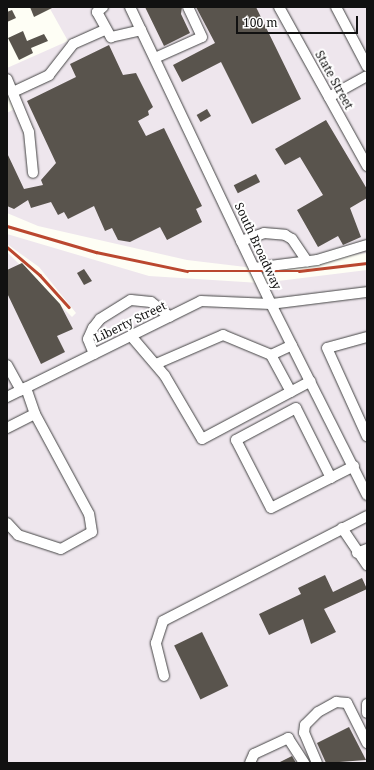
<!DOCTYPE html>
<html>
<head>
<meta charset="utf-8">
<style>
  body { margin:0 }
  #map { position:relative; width:374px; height:770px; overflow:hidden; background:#fefef5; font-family:"Noto Serif",serif }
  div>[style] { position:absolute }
  .industrial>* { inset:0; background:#eee6ed }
  .building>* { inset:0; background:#59544d; transform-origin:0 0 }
  .roads { filter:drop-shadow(0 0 1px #444) drop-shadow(0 0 1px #444) }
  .minor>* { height:10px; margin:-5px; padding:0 5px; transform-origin:5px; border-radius:5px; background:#fff }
  .rail>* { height:2.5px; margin:-1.25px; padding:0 1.25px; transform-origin:1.25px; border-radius:1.25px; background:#ba472f }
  span { translate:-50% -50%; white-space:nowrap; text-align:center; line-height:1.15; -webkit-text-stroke:4px #fff; paint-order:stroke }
  .street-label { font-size:12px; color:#111 }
  .frame { position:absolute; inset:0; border:8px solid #111; pointer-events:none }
  .scale { position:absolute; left:236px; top:16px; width:122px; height:18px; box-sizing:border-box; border:2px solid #111; border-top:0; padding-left:5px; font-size:12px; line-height:14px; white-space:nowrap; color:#111; -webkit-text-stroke:3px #fff; paint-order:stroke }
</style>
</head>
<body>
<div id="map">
  <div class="industrial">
    <i style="clip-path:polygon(49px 7px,367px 7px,367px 253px,254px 268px,187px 260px,38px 226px,7px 213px,7px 113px,20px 106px,7px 79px,7px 68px,68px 41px)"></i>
    <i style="clip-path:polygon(7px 234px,149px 276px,262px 283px,367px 270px,367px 763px,7px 763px,7px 252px,72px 317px,76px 313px,39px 267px,7px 244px)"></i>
  </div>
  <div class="building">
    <i style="clip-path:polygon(30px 7px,54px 7px,34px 17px)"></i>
    <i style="clip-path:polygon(145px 7px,182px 7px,181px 14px,190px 33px,164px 46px)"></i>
    <i style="clip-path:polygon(196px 7px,256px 7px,301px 99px,252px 124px,221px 62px,182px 82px,173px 65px,215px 43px)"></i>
    <i style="clip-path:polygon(12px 10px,16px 18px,7px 22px,7px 12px)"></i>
    <i style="clip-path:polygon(23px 31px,27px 41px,44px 34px,48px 41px,31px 48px,33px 53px,19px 60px,8px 38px)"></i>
    <i style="clip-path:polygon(109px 45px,123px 75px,136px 73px,153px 107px,148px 111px,149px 115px,138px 121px,146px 136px,164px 128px,202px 206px,196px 209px,202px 222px,167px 240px,160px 227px,130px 242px,118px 240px,112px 228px,105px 231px,94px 206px,68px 219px,64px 212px,58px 215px,51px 202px,31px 208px,28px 200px,14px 209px,7px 206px,7px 153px,24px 189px,43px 185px,41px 180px,56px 163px,27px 101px,76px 77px,70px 64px)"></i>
    <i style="left:207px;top:109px;width:8px;height:12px;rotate:60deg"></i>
    <i style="clip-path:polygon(326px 120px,367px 189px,367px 198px,350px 208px,361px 237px,343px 245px,338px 236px,318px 247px,297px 210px,323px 195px,300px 157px,285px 165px,275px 149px)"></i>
    <i style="left:256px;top:174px;width:9px;height:25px;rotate:63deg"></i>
    <i style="clip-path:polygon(22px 263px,60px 304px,73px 329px,57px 336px,65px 352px,41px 364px,7px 293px,7px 270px)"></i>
    <i style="clip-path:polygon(84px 269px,92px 281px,84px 285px,77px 273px)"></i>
    <i style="clip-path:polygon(325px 575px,333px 592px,362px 578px,367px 589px,324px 609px,336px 632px,311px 644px,303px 619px,269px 635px,259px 614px,301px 594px,298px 588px)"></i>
    <i style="left:202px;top:632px;width:60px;height:31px;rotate:64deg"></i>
    <i style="clip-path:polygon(349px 727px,366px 760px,326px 763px,317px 743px)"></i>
    <i style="clip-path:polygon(292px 756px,296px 763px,278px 763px)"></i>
  </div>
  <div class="roads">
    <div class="minor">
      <i style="left:103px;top:7px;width:8px;rotate:140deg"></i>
      <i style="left:97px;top:12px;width:29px;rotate:61deg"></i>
      <i style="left:111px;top:37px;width:31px;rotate:-13deg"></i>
      <i style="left:130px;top:7px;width:329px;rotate:64.6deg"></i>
      <i style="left:271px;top:304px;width:214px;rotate:63.3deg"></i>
      <i style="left:279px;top:7px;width:182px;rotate:61deg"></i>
      <i style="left:336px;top:7px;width:67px;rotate:62.3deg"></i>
      <i style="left:155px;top:58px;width:51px;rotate:-24.1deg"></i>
      <i style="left:202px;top:37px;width:33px;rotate:-115deg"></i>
      <i style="left:7px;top:79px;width:57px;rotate:67.5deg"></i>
      <i style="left:29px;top:132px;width:41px;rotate:84.4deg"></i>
      <i style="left:13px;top:92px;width:40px;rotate:-25deg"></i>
      <i style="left:49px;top:75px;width:39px;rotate:-52deg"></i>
      <i style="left:73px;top:44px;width:36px;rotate:-24deg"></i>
      <i style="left:329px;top:97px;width:43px;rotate:-28.9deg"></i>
      <i style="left:241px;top:241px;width:24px;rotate:-19deg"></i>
      <i style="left:264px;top:233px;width:21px;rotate:5deg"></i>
      <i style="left:285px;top:235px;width:8px;rotate:30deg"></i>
      <i style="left:292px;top:239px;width:27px;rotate:56deg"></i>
      <i style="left:254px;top:268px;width:64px;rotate:-7.2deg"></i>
      <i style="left:317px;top:260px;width:52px;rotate:-16.7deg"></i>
      <i style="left:131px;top:336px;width:52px;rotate:49.6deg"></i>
      <i style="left:165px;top:376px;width:73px;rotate:59.6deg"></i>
      <i style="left:202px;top:439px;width:123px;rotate:-28deg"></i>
      <i style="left:367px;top:337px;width:41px;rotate:164.6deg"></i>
      <i style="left:327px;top:348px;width:97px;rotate:65.6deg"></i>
      <i style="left:94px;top:354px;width:16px;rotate:-112deg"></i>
      <i style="left:88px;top:339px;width:12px;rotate:-66deg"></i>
      <i style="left:93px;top:328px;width:11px;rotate:-52deg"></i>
      <i style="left:100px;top:319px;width:36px;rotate:-32deg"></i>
      <i style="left:131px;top:300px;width:20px;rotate:6deg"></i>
      <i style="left:151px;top:302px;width:24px;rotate:38deg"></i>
      <i style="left:271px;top:355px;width:42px;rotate:61.6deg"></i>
      <i style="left:156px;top:364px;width:73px;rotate:-23.4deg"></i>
      <i style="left:223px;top:335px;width:52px;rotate:22.6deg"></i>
      <i style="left:271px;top:355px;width:23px;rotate:-25deg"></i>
      <i style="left:7px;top:365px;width:29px;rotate:61deg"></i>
      <i style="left:7px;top:397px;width:216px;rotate:-26.3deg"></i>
      <i style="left:201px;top:301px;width:70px;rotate:2.5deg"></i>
      <i style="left:271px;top:304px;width:97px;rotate:-7.1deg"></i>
      <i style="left:7px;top:428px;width:31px;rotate:-27deg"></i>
      <i style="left:35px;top:414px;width:28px;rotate:-109deg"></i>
      <i style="left:331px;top:478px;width:78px;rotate:-116.6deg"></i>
      <i style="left:296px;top:408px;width:68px;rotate:151.9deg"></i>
      <i style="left:236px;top:440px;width:76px;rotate:62.8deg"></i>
      <i style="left:271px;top:508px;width:93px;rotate:-26.8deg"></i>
      <i style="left:7px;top:523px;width:16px;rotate:47deg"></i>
      <i style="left:18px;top:535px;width:45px;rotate:18deg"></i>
      <i style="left:61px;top:549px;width:35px;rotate:-29deg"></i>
      <i style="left:92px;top:532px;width:18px;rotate:-99deg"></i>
      <i style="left:89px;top:514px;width:114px;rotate:-118.4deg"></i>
      <i style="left:342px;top:528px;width:45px;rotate:56deg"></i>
      <i style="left:357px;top:553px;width:11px;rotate:-22deg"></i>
      <i style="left:164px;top:676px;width:34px;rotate:-104deg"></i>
      <i style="left:156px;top:643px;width:23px;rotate:-72deg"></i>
      <i style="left:163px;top:621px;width:229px;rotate:-27.2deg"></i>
      <i style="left:367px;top:704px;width:9px;rotate:90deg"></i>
      <i style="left:250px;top:763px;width:10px;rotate:-66deg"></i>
      <i style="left:254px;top:754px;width:38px;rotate:-25deg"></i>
      <i style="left:288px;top:738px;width:30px;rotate:57deg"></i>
      <i style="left:317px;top:763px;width:33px;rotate:-113deg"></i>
      <i style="left:304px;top:733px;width:8px;rotate:-83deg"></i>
      <i style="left:305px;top:725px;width:18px;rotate:-45deg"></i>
      <i style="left:318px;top:712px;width:21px;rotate:-29deg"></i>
      <i style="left:336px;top:702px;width:11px;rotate:5deg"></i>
      <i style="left:347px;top:703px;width:45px;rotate:63.4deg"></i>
    </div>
  </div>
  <div class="rail">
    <i style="left:7px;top:226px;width:93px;rotate:16.3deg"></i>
    <i style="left:96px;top:252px;width:93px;rotate:11.8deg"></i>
    <i style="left:187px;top:271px;width:112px"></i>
    <i style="left:299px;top:271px;width:68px;rotate:-6.7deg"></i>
    <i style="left:7px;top:247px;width:43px;rotate:40.3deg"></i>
    <i style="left:40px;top:275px;width:43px;rotate:47.8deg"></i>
  </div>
  <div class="street-label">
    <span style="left:334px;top:80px;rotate:61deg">State Street</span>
    <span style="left:258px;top:246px;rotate:65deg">South Broadway</span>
    <span style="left:130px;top:322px;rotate:-26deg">Liberty Street</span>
  </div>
  <div class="frame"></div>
  <div class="scale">100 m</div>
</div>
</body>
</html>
